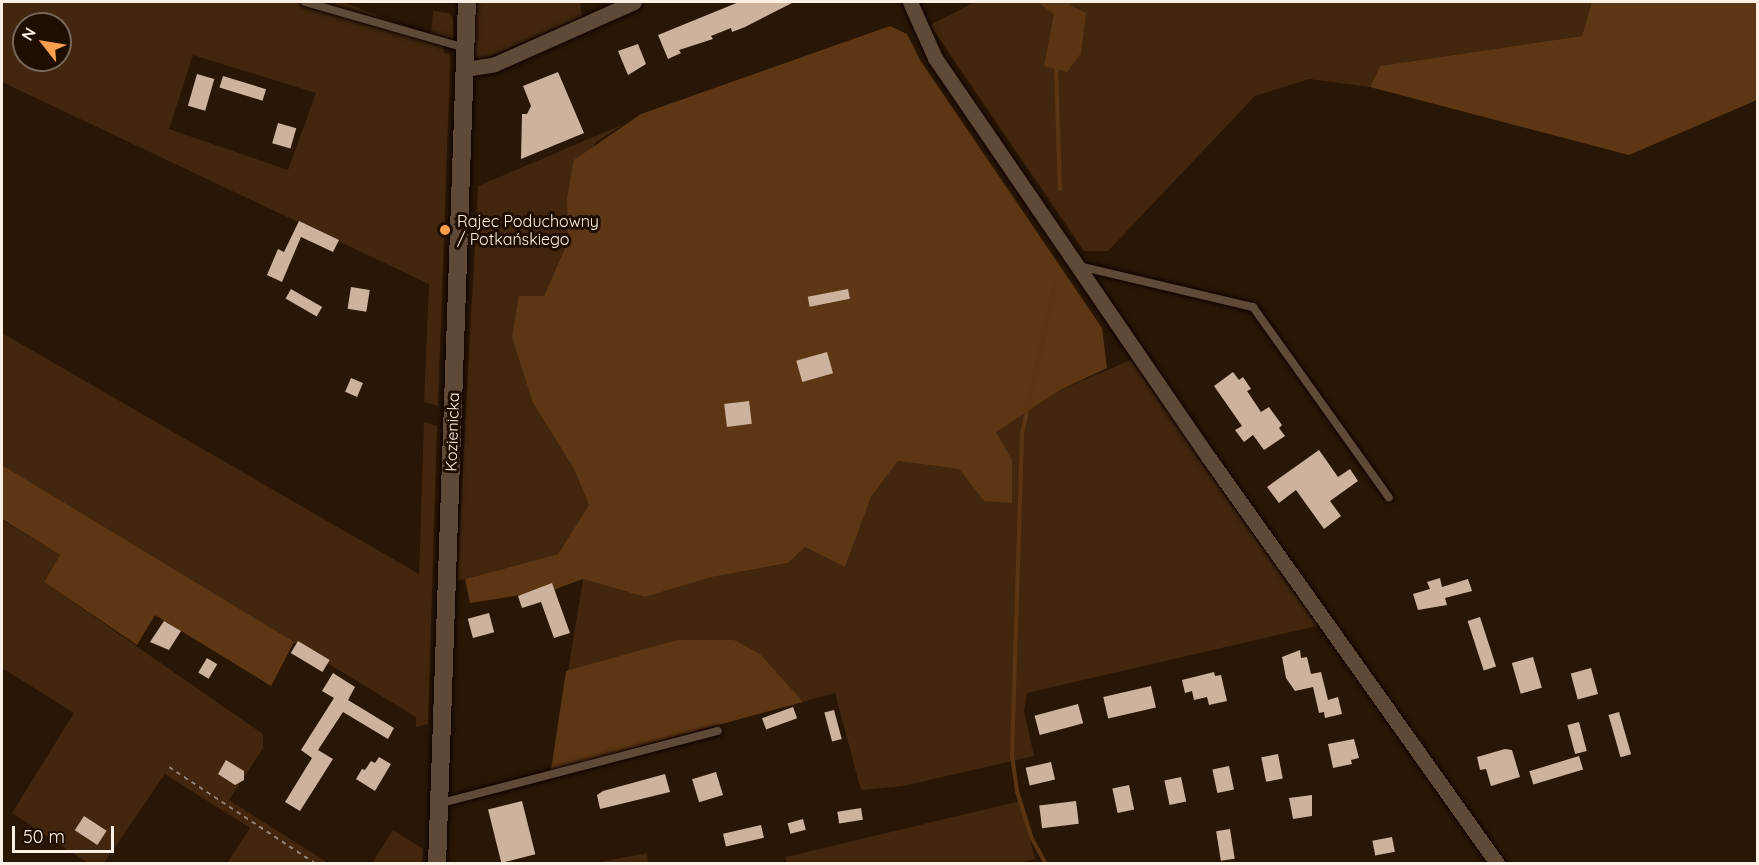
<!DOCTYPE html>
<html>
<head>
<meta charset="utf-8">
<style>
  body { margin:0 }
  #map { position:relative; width:1759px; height:865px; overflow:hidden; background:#291605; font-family:Quicksand,sans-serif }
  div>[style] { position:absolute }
  .green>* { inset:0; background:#42270e }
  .forest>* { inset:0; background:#5d3714 }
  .water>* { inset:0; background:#5b3512 }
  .stream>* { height:4px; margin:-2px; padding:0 2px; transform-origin:2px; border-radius:2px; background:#5b3512 }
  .building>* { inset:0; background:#cdb39e; transform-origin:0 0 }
  .path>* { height:2px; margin-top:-1px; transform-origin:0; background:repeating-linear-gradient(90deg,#938376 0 4.5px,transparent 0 9px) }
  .roads { filter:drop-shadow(0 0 2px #100200) drop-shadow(0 0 2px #100200) }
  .service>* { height:8px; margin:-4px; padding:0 4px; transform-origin:4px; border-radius:4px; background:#5f4937 }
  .minor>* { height:15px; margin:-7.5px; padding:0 7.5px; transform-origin:7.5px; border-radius:7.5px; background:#5f4937 }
  .secondary>* { height:18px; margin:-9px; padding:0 9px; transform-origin:9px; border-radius:9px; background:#5f4937 }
  .dots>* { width:16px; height:16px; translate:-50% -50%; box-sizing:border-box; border:3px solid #1f0d00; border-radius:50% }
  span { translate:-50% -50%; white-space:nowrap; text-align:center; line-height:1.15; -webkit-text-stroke:6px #1f0d00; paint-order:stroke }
  .poi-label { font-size:16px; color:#fcefe4 }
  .left { translate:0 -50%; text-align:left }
  .street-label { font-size:16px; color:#fcefe4 }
  .frame { position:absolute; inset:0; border:3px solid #fcefe4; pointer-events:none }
  .north { position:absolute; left:12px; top:12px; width:60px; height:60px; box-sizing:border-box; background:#1f0d00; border:2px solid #77675b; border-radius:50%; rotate:301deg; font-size:16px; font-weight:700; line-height:24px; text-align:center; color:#fcefe4 }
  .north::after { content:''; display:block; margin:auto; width:21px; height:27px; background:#fa9f4e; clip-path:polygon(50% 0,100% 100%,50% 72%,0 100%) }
  .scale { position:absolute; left:12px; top:826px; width:102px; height:27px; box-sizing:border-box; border:3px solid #fcefe4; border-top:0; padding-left:8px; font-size:18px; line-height:21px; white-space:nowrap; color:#fcefe4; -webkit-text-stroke:4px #1f0d00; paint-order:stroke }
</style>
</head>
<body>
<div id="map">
  <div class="green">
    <i style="clip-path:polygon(evenodd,2px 2px,343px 2px,431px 36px,433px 11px,449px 13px,453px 18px,453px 39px,443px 43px,444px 53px,450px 54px,450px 68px,438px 406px,424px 402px,429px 284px,2px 82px,2px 2px,24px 24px,60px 24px,60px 60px,24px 60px,24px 24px,2px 2px,193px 55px,316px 93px,288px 170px,169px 129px,193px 55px)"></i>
    <i style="clip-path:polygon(475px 2px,580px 2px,582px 17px,481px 60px,472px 56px)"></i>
    <i style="clip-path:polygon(975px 2px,1592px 2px,1582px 36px,1380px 66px,1370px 87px,1309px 79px,1255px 96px,1108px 251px,1084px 251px,930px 25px)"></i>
    <i style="clip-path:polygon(624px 124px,596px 142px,567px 198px,568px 241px,544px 296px,533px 403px,574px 469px,589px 505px,558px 554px,457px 581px,478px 186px)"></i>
    <i style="clip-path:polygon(2px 333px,419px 574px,424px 422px,437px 426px,428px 724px,416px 727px,416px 717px,2px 465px)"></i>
    <i style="clip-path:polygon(1131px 360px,1321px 625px,1027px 693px,1024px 711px,1034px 756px,903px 786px,861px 790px,835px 693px,552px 770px,583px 579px,645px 597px,712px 577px,788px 563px,805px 547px,845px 567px,871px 497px,898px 461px,959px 469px,984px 501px,1012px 460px,995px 432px,1058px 391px)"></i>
    <i style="clip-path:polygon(2px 520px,60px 555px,44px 582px,263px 734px,263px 748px,229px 800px,328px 863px,227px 863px,250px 828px,165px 774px,104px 863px,88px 863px,12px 813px,74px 713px,2px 668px)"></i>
    <i style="clip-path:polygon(1020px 801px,1035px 859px,1014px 864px,786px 863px,786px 857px)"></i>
    <i style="clip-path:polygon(393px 830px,423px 849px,422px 863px,372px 863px)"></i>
    <i style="clip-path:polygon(647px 853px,648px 863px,595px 863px)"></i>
  </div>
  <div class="forest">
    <i style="clip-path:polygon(1592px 2px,1757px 2px,1757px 100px,1629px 155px,1370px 87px,1380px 66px,1582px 36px)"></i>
    <i style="clip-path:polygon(890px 26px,907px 34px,920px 60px,1102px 328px,1107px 368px,1058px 391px,996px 432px,1012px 460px,1012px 503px,984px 501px,959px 469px,898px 461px,871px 497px,845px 567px,805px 547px,788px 563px,712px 577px,645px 597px,583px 579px,553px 590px,470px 603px,465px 579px,558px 554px,589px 505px,574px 469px,533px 403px,512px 337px,519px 296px,544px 296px,568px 241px,567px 198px,574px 160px,641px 114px)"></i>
    <i style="clip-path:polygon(2px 465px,294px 642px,271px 686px,155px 615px,137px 645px,44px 582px,60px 555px,2px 519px)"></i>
    <i style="clip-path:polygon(677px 640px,734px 640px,760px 654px,803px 702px,551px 770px,566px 671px)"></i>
  </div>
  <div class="water">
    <i style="clip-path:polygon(1037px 2px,1075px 2px,1069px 5px,1086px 13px,1081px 53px,1067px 72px,1044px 66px,1054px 14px)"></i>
  </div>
  <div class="stream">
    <i style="left:1056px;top:69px;width:120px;rotate:88.1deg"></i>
    <i style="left:1046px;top:864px;width:29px;rotate:-119deg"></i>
    <i style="left:1032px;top:839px;width:50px;rotate:-107.4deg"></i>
    <i style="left:1017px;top:791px;width:36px;rotate:-98deg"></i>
    <i style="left:1012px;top:755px;width:321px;rotate:-88.2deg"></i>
    <i style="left:1022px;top:434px;width:154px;rotate:-77.6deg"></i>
  </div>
  <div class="building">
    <i style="clip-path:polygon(739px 2px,794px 2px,745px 27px,732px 32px,731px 28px,711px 36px,713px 39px,679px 50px,681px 53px,668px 59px,658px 35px)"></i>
    <i style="clip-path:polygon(638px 44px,646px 64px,628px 75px,618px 51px)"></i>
    <i style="clip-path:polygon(558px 72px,584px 133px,521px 159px,522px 114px,527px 114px,531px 106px,523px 86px)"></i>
    <i style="left:197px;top:74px;width:18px;height:33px;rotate:16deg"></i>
    <i style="left:223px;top:76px;width:45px;height:12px;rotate:17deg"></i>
    <i style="left:278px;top:123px;width:19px;height:21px;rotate:16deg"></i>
    <i style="clip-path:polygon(299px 221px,339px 240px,333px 252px,301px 237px,282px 282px,267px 275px,278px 249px,284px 252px)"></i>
    <i style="left:351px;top:287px;width:19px;height:22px;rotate:9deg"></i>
    <i style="left:291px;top:289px;width:36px;height:11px;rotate:30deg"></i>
    <i style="left:848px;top:289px;width:10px;height:41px;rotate:79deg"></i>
    <i style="left:827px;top:352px;width:22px;height:32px;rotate:74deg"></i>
    <i style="clip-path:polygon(1233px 372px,1239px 380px,1243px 377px,1251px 389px,1247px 391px,1261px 412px,1269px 407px,1282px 425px,1279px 428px,1285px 436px,1264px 450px,1253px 435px,1244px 442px,1235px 430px,1242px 426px,1214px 386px)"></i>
    <i style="left:351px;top:378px;width:13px;height:15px;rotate:23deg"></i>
    <i style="left:749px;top:401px;width:23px;height:25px;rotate:83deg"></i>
    <i style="clip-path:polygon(1319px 450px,1338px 477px,1350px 469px,1358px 481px,1330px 501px,1341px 516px,1324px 529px,1296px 490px,1279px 503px,1267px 487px)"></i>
    <i style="clip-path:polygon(1440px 578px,1442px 587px,1468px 579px,1472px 591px,1445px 598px,1447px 605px,1418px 610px,1413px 594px,1430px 589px,1427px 582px)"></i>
    <i style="clip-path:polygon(552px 583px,570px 633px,554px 638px,541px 602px,522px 608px,518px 596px)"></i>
    <i style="left:489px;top:613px;width:20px;height:22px;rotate:75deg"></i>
    <i style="left:1480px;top:617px;width:52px;height:13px;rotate:72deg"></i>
    <i style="clip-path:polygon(164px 621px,181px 631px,169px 650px,150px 642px)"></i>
    <i style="left:298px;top:641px;width:37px;height:14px;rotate:31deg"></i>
    <i style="clip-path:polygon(1300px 650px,1301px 658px,1307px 657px,1311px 674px,1321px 672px,1328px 700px,1338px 697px,1342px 714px,1325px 718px,1324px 712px,1319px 713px,1313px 687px,1295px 691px,1286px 678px,1282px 657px)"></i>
    <i style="left:1533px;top:657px;width:32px;height:22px;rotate:74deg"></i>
    <i style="left:207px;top:658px;width:12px;height:17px;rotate:31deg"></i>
    <i style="left:1591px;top:668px;width:27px;height:21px;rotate:75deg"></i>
    <i style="clip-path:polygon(1214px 672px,1215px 676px,1221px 675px,1227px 701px,1209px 705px,1207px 697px,1194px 700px,1192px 691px,1185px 693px,1182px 680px)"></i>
    <i style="clip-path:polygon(333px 673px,355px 687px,348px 700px,394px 728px,388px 739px,343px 712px,318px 750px,333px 759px,300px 811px,285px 802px,312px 758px,301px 750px,334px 698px,322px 691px)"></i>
    <i style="left:1151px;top:686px;width:22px;height:49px;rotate:77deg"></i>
    <i style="left:1078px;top:704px;width:20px;height:45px;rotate:75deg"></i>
    <i style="left:793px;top:707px;width:12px;height:33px;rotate:70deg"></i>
    <i style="left:834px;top:710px;width:30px;height:10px;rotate:75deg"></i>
    <i style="left:1619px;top:712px;width:44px;height:11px;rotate:74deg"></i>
    <i style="left:1579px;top:722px;width:30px;height:12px;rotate:75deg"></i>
    <i style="clip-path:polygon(1354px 739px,1359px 758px,1351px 760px,1352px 764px,1333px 768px,1328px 744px)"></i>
    <i style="clip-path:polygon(1505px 749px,1512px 750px,1520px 777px,1491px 786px,1486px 769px,1480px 770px,1477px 757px)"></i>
    <i style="left:1278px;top:754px;width:25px;height:17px;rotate:79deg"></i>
    <i style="left:1579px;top:756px;width:14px;height:52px;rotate:73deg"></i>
    <i style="clip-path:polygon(379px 757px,391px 764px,375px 791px,356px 779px,362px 769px,365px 770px,371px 761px,375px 763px)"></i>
    <i style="clip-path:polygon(226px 760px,244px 771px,244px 780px,235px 785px,218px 774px)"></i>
    <i style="left:1051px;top:762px;width:18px;height:26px;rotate:77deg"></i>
    <i style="left:1229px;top:766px;width:24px;height:17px;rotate:78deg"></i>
    <i style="left:716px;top:772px;width:24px;height:25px;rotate:73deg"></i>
    <i style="clip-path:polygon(665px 774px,670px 792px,600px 809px,597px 795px,603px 791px)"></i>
    <i style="left:1181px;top:777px;width:25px;height:17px;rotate:78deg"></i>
    <i style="left:1129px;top:785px;width:25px;height:17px;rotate:78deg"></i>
    <i style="clip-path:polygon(1312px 795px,1312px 816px,1293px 819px,1289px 798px)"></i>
    <i style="left:522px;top:801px;width:55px;height:35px;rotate:76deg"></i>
    <i style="left:1076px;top:801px;width:23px;height:37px;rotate:83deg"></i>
    <i style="left:861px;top:808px;width:12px;height:24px;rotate:81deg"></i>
    <i style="left:84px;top:816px;width:27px;height:17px;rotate:33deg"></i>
    <i style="left:803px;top:819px;width:11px;height:16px;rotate:75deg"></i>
    <i style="left:761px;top:825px;width:13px;height:39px;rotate:77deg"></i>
    <i style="left:1230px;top:829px;width:30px;height:14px;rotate:81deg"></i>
    <i style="left:1392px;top:837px;width:15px;height:20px;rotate:79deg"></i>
  </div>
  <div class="path">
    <i style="left:169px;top:767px;width:176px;rotate:33.4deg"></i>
  </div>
  <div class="roads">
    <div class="service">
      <i style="left:305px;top:2px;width:166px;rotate:16deg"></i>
      <i style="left:1079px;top:266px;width:179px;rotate:13.3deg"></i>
      <i style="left:1253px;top:307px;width:234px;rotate:54.5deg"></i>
      <i style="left:441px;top:803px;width:286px;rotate:-14.6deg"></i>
    </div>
    <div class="minor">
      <i style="left:910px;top:2px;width:61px;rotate:65.9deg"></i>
      <i style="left:935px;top:58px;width:485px;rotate:55.6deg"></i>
      <i style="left:1209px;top:458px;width:498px;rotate:54.6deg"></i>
      <i style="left:465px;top:69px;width:30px;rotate:-9deg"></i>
      <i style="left:495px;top:64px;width:152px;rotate:-24deg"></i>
    </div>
    <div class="secondary">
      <i style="left:437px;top:864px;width:863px;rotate:-88.01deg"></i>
    </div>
  </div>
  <div class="dots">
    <i style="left:445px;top:230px;background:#fa9f4e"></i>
  </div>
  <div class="poi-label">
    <span class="left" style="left:457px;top:230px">Rajec Poduchowny<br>/ Potkańskiego</span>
  </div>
  <div class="street-label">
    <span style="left:452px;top:432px;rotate:-88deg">Kozienicka</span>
  </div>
  <div class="frame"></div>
  <div class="north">N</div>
  <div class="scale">50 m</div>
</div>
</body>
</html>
